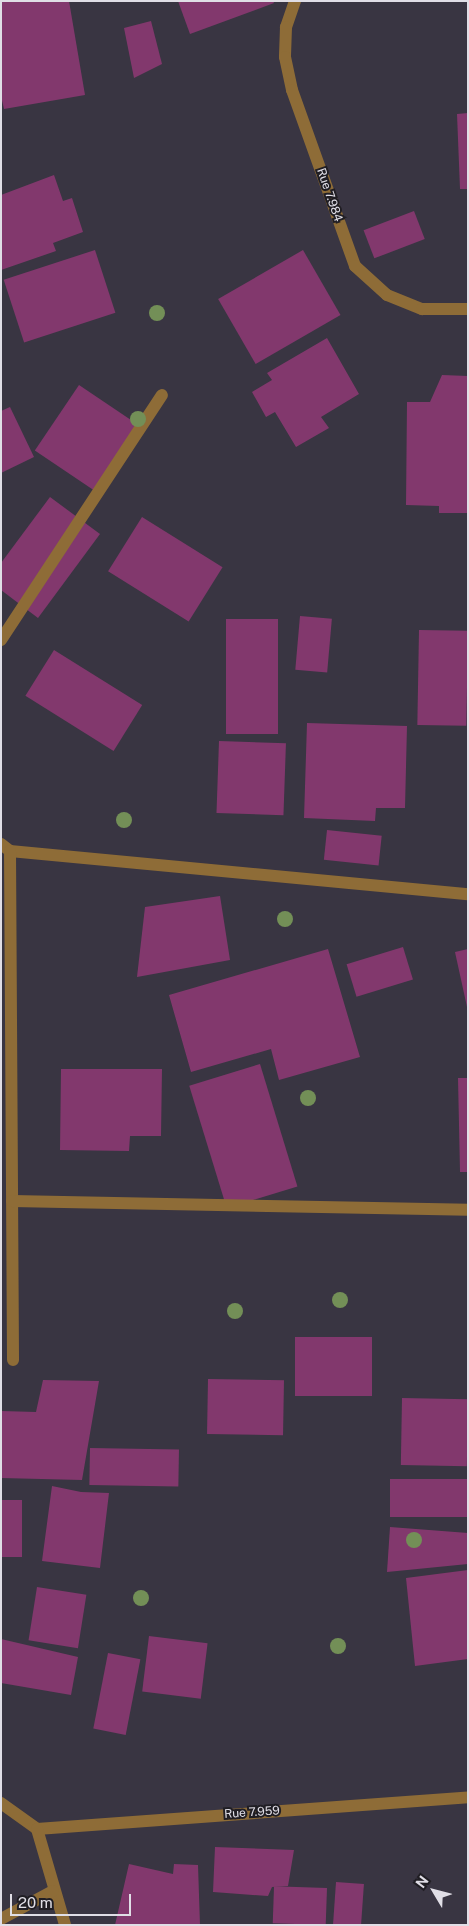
<!DOCTYPE html>
<html>
<head>
<meta charset="utf-8">
<style>
  body { margin:0 }
  #map { position:relative; width:469px; height:1926px; overflow:hidden; background:#393542; font-family:"Public Sans",sans-serif }
  div>[style] { position:absolute }
  .building>* { inset:0; background:#82386d; transform-origin:0 0 }
  .minor>* { height:12px; margin:-6px; padding:0 6px; transform-origin:6px; border-radius:6px; background:#8e6c37 }
  .trees>* { width:16px; height:16px; margin:-8px; border-radius:50%; background:#738f57 }
  span { translate:-50% -50%; white-space:nowrap; text-align:center; line-height:1.15; -webkit-text-stroke:4px #201e24; paint-order:stroke }
  .street-label { font-size:12px; color:#e0dee6 }
  .frame { position:absolute; inset:0; border:2px solid #e0dee6; pointer-events:none }
  .north { position:absolute; left:409px; top:1866px; width:50px; height:50px; -webkit-text-stroke:4px #201e24; paint-order:stroke; rotate:307deg; font-size:14px; font-weight:700; line-height:20px; text-align:center; color:#e0dee6 }
  .north::after { content:''; display:block; margin:auto; width:18px; height:22px; background:#e0dee6; clip-path:polygon(50% 0,100% 100%,50% 72%,0 100%) }
  .scale { position:absolute; left:10px; top:1894px; width:121px; height:22px; box-sizing:border-box; border:2px solid #e0dee6; border-top:0; padding-left:6px; font-size:15px; line-height:18px; white-space:nowrap; color:#e0dee6; -webkit-text-stroke:4px #201e24; paint-order:stroke }
</style>
</head>
<body>
<div id="map">
  <div class="building">
    <i style="clip-path:polygon(1px 1px,69px 1px,85px 95px,4px 109px,1px 96px)"></i>
    <i style="clip-path:polygon(178px 1px,273px 1px,274px 3px,190px 34px)"></i>
    <i style="clip-path:polygon(151px 21px,162px 64px,134px 78px,124px 28px)"></i>
    <i style="clip-path:polygon(468px 113px,468px 189px,460px 189px,457px 114px)"></i>
    <i style="clip-path:polygon(54px 175px,63px 201px,72px 198px,83px 232px,53px 243px,56px 251px,1px 270px,1px 195px)"></i>
    <i style="left:414px;top:211px;width:30px;height:54px;rotate:69deg"></i>
    <i style="left:95px;top:250px;width:66px;height:96px;rotate:72deg"></i>
    <i style="left:303px;top:250px;width:75px;height:98px;rotate:60deg"></i>
    <i style="clip-path:polygon(327px 338px,359px 394px,321px 417px,329px 428px,296px 447px,275px 412px,266px 417px,252px 392px,272px 380px,267px 373px)"></i>
    <i style="clip-path:polygon(442px 375px,468px 376px,468px 513px,439px 513px,439px 506px,406px 505px,407px 402px,430px 402px)"></i>
    <i style="left:79px;top:385px;width:77px;height:79px;rotate:34deg"></i>
    <i style="clip-path:polygon(10px 407px,34px 457px,1px 473px,1px 411px)"></i>
    <i style="clip-path:polygon(50px 497px,100px 534px,38px 618px,1px 590px,1px 563px)"></i>
    <i style="left:142px;top:517px;width:95px;height:64px;rotate:32deg"></i>
    <i style="left:300px;top:616px;width:32px;height:54px;rotate:5deg"></i>
    <i style="left:278px;top:619px;width:115px;height:52px;rotate:90deg"></i>
    <i style="left:419px;top:630px;width:49px;height:95px;rotate:1deg"></i>
    <i style="left:54px;top:650px;width:104px;height:54px;rotate:32deg"></i>
    <i style="clip-path:polygon(307px 723px,407px 726px,405px 808px,376px 808px,375px 821px,304px 818px)"></i>
    <i style="left:219px;top:741px;width:67px;height:72px;rotate:2deg"></i>
    <i style="left:327px;top:830px;width:55px;height:30px;rotate:6deg"></i>
    <i style="clip-path:polygon(220px 896px,230px 960px,137px 977px,145px 907px)"></i>
    <i style="left:403px;top:947px;width:34px;height:59px;rotate:73deg"></i>
    <i style="clip-path:polygon(328px 949px,360px 1057px,279px 1080px,271px 1049px,191px 1072px,169px 995px)"></i>
    <i style="clip-path:polygon(468px 949px,468px 1006px,467px 1007px,455px 952px)"></i>
    <i style="left:260px;top:1064px;width:128px;height:74px;rotate:73deg"></i>
    <i style="clip-path:polygon(61px 1069px,162px 1069px,161px 1136px,130px 1136px,129px 1151px,60px 1150px)"></i>
    <i style="clip-path:polygon(458px 1078px,468px 1078px,468px 1172px,460px 1172px)"></i>
    <i style="left:295px;top:1337px;width:77px;height:59px"></i>
    <i style="left:208px;top:1379px;width:76px;height:55px;rotate:1deg"></i>
    <i style="clip-path:polygon(43px 1380px,99px 1381px,82px 1480px,1px 1478px,1px 1411px,36px 1412px)"></i>
    <i style="left:402px;top:1398px;width:66px;height:67px;rotate:1deg"></i>
    <i style="left:90px;top:1448px;width:89px;height:37px;rotate:1deg"></i>
    <i style="left:390px;top:1479px;width:78px;height:38px"></i>
    <i style="clip-path:polygon(52px 1486px,81px 1492px,109px 1493px,100px 1568px,42px 1561px)"></i>
    <i style="left:1px;top:1500px;width:21px;height:57px"></i>
    <i style="clip-path:polygon(390px 1527px,468px 1533px,468px 1564px,387px 1572px)"></i>
    <i style="clip-path:polygon(468px 1570px,468px 1659px,415px 1666px,406px 1578px)"></i>
    <i style="left:37px;top:1587px;width:50px;height:54px;rotate:9deg"></i>
    <i style="left:149px;top:1636px;width:59px;height:56px;rotate:7deg"></i>
    <i style="clip-path:polygon(1px 1639px,78px 1657px,71px 1695px,1px 1683px)"></i>
    <i style="left:108px;top:1653px;width:33px;height:77px;rotate:11deg"></i>
    <i style="clip-path:polygon(215px 1847px,294px 1850px,288px 1886px,272px 1887px,268px 1896px,213px 1892px)"></i>
    <i style="clip-path:polygon(129px 1864px,173px 1874px,174px 1864px,198px 1865px,200px 1925px,115px 1925px)"></i>
    <i style="left:336px;top:1882px;width:28px;height:43px;rotate:4deg"></i>
    <i style="left:327px;top:1888px;width:37px;height:53px;rotate:92deg"></i>
  </div>
  <div class="minor">
    <i style="left:295px;top:1px;width:28px;rotate:109deg"></i>
    <i style="left:286px;top:27px;width:30px;rotate:92deg"></i>
    <i style="left:285px;top:57px;width:34px;rotate:78deg"></i>
    <i style="left:292px;top:90px;width:187px;rotate:70.3deg"></i>
    <i style="left:355px;top:266px;width:43px;rotate:42.2deg"></i>
    <i style="left:387px;top:295px;width:38px;rotate:22deg"></i>
    <i style="left:422px;top:309px;width:46px"></i>
    <i style="left:1px;top:640px;width:293px;rotate:-56.7deg"></i>
    <i style="left:1px;top:844px;width:11px;rotate:38deg"></i>
    <i style="left:10px;top:851px;width:460px;rotate:5.4deg"></i>
    <i style="left:10px;top:851px;width:509px;rotate:89.66deg"></i>
    <i style="left:12px;top:1201px;width:456px;rotate:1.1deg"></i>
    <i style="left:1px;top:1803px;width:44px;rotate:35.8deg"></i>
    <i style="left:37px;top:1829px;width:432px;rotate:-4.2deg"></i>
    <i style="left:37px;top:1829px;width:100px;rotate:73.7deg"></i>
    <i style="left:1px;top:1919px;width:59px;rotate:-28.3deg"></i>
  </div>
  <div class="trees">
    <i style="left:157px;top:313px"></i>
    <i style="left:138px;top:419px"></i>
    <i style="left:124px;top:820px"></i>
    <i style="left:285px;top:919px"></i>
    <i style="left:308px;top:1098px"></i>
    <i style="left:340px;top:1300px"></i>
    <i style="left:235px;top:1311px"></i>
    <i style="left:414px;top:1540px"></i>
    <i style="left:141px;top:1598px"></i>
    <i style="left:338px;top:1646px"></i>
  </div>
  <div class="street-label">
    <span style="left:329px;top:195px;rotate:71deg">Rue 7.984</span>
    <span style="left:252px;top:1813px;rotate:-4deg">Rue 7.959</span>
  </div>
  <div class="frame"></div>
  <div class="north">N</div>
  <div class="scale">20 m</div>
</div>
</body>
</html>
